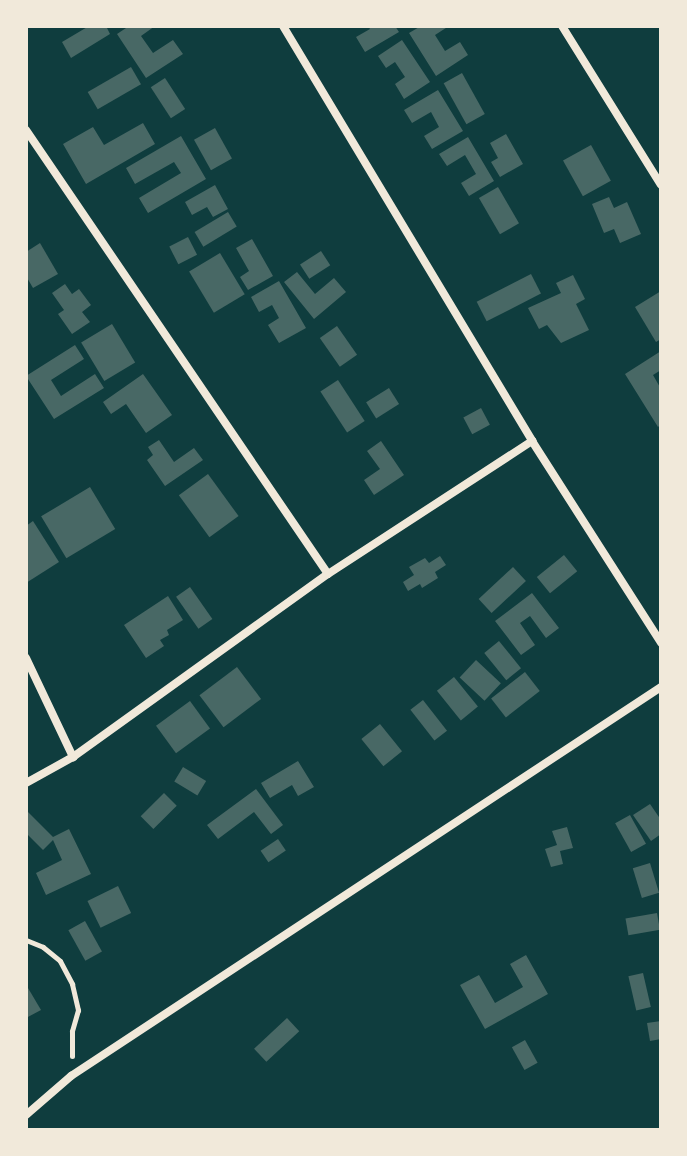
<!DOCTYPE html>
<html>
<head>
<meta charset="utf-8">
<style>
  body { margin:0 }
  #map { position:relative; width:687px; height:1156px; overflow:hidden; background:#0f3d3e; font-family:Roboto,sans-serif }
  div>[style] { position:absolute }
  .building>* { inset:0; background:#486865; transform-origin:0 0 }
  .path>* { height:5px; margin:-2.5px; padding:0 2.5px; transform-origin:2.5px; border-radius:2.5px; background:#f1e9da }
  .minor>* { height:8px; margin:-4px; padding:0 4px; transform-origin:4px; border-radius:4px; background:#f1e9da }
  span { translate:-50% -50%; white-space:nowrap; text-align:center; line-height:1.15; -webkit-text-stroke:6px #f1e9da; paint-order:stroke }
  .frame { position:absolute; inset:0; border:28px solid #f1e9da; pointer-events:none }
</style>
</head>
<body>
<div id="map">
  <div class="building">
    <i style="clip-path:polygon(89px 26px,106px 26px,110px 34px,71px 58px,62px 42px)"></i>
    <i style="clip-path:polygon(129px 26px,155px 26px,141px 36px,153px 53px,173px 40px,183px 54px,146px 78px,117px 34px)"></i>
    <i style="clip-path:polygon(368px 26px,395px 26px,399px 32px,365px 52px,356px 37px,370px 29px)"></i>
    <i style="clip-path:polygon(421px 26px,449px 26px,435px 35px,445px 51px,460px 42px,468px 55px,436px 76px,409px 33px)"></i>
    <i style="clip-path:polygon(402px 40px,430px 82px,404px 99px,395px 84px,405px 77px,395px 62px,386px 68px,378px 56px)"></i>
    <i style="left:131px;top:67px;width:20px;height:50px;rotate:60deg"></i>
    <i style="left:462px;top:73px;width:47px;height:21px;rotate:61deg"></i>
    <i style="left:165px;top:78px;width:37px;height:17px;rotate:57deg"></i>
    <i style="clip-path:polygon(438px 90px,463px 131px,432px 149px,424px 136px,439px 127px,431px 112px,412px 123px,404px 110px)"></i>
    <i style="clip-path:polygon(143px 123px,155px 144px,86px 184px,63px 144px,93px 127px,104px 145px)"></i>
    <i style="left:215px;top:128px;width:35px;height:24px;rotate:61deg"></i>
    <i style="clip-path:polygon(506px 134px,523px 164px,500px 177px,491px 162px,498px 158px,490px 143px)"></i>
    <i style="clip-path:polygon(181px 136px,206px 179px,148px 213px,139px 198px,181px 173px,174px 162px,135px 184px,126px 168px)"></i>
    <i style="clip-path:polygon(468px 137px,494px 181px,469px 196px,461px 183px,476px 174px,465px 155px,447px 166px,439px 154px)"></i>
    <i style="left:591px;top:145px;width:41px;height:32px;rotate:61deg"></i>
    <i style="clip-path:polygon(215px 185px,228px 209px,213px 217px,207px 207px,192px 215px,185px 202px)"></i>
    <i style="left:498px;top:187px;width:42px;height:22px;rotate:60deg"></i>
    <i style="clip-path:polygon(609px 197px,614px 208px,627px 202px,641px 234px,620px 243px,614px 229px,604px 233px,592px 204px)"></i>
    <i style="left:228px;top:212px;width:17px;height:39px;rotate:59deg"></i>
    <i style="left:188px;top:237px;width:20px;height:21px;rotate:63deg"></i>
    <i style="clip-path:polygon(252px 239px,273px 276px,248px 290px,240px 277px,249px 271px,236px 248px)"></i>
    <i style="clip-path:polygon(40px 243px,58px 274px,33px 288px,26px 276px,26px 252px)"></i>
    <i style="left:321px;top:251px;width:17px;height:25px;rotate:57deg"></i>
    <i style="left:220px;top:253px;width:48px;height:36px;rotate:59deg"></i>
    <i style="clip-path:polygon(297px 272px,315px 294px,334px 278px,346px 292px,314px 319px,284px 282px)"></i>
    <i style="left:531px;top:274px;width:22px;height:61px;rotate:63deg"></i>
    <i style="clip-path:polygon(573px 275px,585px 299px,576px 304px,589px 330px,561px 343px,547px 325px,539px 329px,528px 308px,561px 293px,556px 283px)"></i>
    <i style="clip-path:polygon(279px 281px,306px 328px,279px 343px,268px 325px,279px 318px,272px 305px,259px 312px,251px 297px)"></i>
    <i style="clip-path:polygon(65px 284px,72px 294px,79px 289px,91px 305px,82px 312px,90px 322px,72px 334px,58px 314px,64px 310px,52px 293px)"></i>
    <i style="clip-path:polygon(661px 291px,661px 339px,656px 342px,635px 307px)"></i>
    <i style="left:112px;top:324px;width:45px;height:36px;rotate:59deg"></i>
    <i style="left:337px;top:326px;width:35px;height:21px;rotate:55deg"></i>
    <i style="clip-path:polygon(75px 345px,84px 359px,51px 380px,61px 396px,95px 374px,104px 388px,54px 419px,26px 376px)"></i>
    <i style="clip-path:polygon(661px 351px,661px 370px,653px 375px,661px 389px,661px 424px,658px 427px,625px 374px)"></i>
    <i style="clip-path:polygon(143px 374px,172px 415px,146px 433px,126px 404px,111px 414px,103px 402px)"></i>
    <i style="left:338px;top:380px;width:49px;height:21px;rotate:57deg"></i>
    <i style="left:389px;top:388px;width:19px;height:27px;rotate:58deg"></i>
    <i style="left:481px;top:408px;width:19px;height:20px;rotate:62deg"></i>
    <i style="clip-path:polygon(159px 440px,174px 462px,194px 448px,203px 460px,165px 486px,147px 460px,153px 455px,148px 447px)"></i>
    <i style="clip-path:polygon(381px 441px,404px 475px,374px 495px,364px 480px,380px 469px,367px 451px)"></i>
    <i style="left:208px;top:474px;width:52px;height:36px;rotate:54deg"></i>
    <i style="left:90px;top:487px;width:49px;height:57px;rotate:59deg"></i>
    <i style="clip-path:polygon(33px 521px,59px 562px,26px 583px,26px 526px)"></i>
    <i style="left:564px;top:555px;width:21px;height:35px;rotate:51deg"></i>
    <i style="clip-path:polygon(440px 556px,446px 565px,435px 572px,438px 578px,422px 588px,420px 584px,408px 591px,403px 582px,414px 575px,409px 567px,425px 558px,429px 563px)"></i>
    <i style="left:513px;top:567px;width:19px;height:47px;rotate:47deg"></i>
    <i style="left:190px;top:587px;width:39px;height:17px;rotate:55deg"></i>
    <i style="clip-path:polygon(532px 593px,559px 628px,546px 638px,530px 616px,520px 623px,535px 645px,521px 655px,495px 621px)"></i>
    <i style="clip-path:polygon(168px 596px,183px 620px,167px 630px,169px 635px,160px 640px,164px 646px,146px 658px,124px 625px)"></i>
    <i style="left:499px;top:641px;width:35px;height:19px;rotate:51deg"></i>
    <i style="left:476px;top:660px;width:34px;height:24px;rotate:43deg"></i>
    <i style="left:237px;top:667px;width:40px;height:47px;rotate:53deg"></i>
    <i style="left:525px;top:672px;width:24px;height:43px;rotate:52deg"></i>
    <i style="left:454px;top:677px;width:38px;height:22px;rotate:51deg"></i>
    <i style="left:423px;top:700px;width:39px;height:16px;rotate:52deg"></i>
    <i style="left:190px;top:701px;width:34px;height:42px;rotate:54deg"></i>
    <i style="left:380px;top:724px;width:35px;height:24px;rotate:51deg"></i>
    <i style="clip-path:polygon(298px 761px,314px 787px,298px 796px,292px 785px,270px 798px,261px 783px)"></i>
    <i style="left:183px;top:767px;width:27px;height:17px;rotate:31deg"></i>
    <i style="clip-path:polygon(256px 789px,283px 825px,271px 834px,254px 812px,218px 839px,207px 825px)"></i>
    <i style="left:164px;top:793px;width:18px;height:33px;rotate:45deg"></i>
    <i style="clip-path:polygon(650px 804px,661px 820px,661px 834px,651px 841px,633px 815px)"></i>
    <i style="clip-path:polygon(26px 810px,53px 837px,69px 829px,91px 874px,46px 895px,36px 873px,62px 860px,53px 840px,43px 850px,26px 833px)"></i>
    <i style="left:630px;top:815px;width:33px;height:17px;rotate:61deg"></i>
    <i style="clip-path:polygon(567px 827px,573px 848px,560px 851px,563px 864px,551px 867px,545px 849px,557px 845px,552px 831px)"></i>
    <i style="left:278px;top:839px;width:14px;height:21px;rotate:56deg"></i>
    <i style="left:650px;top:863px;width:31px;height:18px;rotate:73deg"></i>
    <i style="left:118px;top:886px;width:30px;height:34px;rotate:64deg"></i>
    <i style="left:657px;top:913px;width:17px;height:32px;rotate:80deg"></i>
    <i style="left:85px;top:921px;width:35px;height:19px;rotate:61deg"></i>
    <i style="clip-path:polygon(526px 955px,548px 994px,485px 1029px,460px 985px,479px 975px,495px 1003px,523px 987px,510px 964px)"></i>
    <i style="left:643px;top:973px;width:35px;height:15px;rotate:77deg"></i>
    <i style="clip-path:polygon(28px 988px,41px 1010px,26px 1018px,26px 989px)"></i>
    <i style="left:287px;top:1018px;width:18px;height:45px;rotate:47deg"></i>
    <i style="clip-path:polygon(661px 1021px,661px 1039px,650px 1041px,647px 1023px)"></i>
    <i style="left:525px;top:1040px;width:26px;height:15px;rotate:61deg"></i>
  </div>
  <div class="path">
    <i style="left:26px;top:940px;width:18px;rotate:22deg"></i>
    <i style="left:43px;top:947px;width:22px;rotate:39deg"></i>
    <i style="left:60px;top:961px;width:26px;rotate:62deg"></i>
    <i style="left:72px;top:984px;width:27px;rotate:77deg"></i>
    <i style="left:78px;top:1010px;width:22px;rotate:106deg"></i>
    <i style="left:72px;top:1031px;width:25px;rotate:90deg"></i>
  </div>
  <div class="minor">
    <i style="left:283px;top:26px;width:484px;rotate:59deg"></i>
    <i style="left:532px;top:441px;width:240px;rotate:57.4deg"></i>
    <i style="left:562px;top:26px;width:187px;rotate:58.1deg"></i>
    <i style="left:26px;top:130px;width:537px;rotate:55.78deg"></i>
    <i style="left:26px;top:658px;width:110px;rotate:64.6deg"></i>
    <i style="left:26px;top:783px;width:54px;rotate:-29deg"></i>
    <i style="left:73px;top:757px;width:314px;rotate:-35.7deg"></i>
    <i style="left:328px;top:574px;width:244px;rotate:-33.1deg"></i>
    <i style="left:26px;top:1115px;width:60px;rotate:-40.9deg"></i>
    <i style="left:71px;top:1076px;width:707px;rotate:-33.4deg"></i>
  </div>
  <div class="frame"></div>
</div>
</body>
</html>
